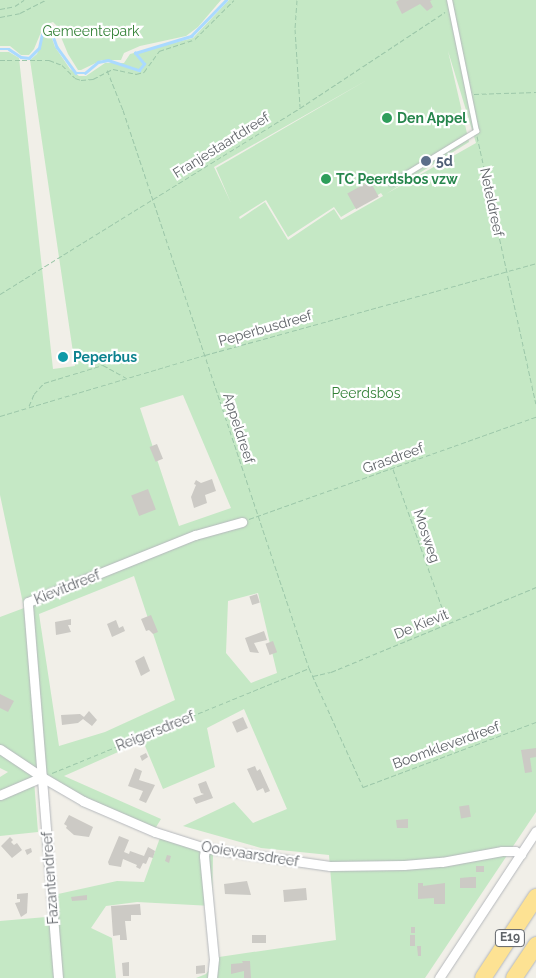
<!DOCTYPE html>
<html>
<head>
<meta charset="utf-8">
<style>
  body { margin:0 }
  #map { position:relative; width:536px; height:978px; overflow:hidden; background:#f1efe8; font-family:Raleway,sans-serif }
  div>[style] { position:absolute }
  .green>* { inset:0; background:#c5e8c5 }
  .stream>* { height:2.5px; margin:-1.25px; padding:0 1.25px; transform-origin:1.25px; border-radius:1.25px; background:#aadaff }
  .building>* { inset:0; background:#cccac5; transform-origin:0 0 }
  .round { border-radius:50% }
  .path>* { height:1px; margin-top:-0.5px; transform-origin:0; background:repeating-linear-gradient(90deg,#9cc7a9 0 5px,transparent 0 7.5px) }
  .roads { filter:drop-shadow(0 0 1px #b5b8bc) drop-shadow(0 0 1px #b5b8bc) }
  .lane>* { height:4.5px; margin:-2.25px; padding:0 2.25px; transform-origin:2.25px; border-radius:2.25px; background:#fff }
  .street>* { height:9px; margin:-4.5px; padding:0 4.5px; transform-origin:4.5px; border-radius:4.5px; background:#fff }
  .highway>* { height:16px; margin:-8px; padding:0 8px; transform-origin:8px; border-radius:8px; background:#fde293 }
  .dots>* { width:14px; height:14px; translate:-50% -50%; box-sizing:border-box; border:2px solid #fff; border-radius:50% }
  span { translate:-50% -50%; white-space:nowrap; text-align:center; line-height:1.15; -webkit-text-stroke:4.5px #fff; paint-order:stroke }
  .shield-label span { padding:1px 4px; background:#fff; border:1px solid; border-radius:4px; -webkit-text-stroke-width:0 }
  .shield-label { font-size:12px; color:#5f6368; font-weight:700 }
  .park-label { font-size:14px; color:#348238 }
  .leisure-label { font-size:14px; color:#27864d; font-weight:700 }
  .left { translate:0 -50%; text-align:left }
  .street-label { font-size:14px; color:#5f6368 }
  .service-label { font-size:14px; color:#4e5e75; font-weight:700 }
  .culture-label { font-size:14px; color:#0d838f; font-weight:700 }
</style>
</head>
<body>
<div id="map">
  <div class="green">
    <i style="clip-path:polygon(0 0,221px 0,198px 27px,186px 36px,140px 46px,124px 53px,121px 60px,102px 60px,81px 70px,78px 70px,68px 54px,56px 25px,53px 22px,44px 25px,34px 49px,29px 55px,21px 55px,10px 46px,0 46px)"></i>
    <i style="clip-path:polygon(evenodd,229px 0,536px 0,536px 812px,425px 978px,196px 978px,206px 974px,219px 957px,336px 940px,329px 855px,261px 848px,183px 826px,234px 802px,253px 823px,287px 809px,244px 709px,207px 728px,215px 767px,163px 789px,143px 741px,64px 776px,161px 819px,153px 832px,34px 780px,38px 832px,0 836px,0 777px,8px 772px,0 768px,0 617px,24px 608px,0 495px,0 52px,9px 52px,19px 58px,53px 369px,75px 366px,30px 60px,37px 54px,45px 32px,49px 30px,55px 47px,70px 69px,79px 76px,86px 76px,105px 63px,124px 63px,130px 54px,193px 38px,229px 0,448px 51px,476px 143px,386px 194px,469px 142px,448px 51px,229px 0,367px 80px,216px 168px,231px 203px,214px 167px,367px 80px,229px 0,381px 193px,383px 196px,341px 220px,334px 209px,288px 240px,265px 202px,240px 219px,239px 217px,266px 200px,288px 237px,334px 207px,341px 217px,381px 193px,229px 0,183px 395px,231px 508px,179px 526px,140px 408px,183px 395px,229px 0,134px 576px,175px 700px,105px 732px,59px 746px,39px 614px,134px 576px,229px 0,258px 593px,277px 673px,251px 683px,226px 653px,228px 601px,258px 593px)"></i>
    <i style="clip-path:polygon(161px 835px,213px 855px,212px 906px,137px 902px,106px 906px,91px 928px,112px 938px,116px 978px,0 978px,0 921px,58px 916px,58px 894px,117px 881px,144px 882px)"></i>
  </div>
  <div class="stream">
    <i style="left:0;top:49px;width:9px"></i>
    <i style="left:9px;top:49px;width:14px;rotate:34deg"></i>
    <i style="left:21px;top:57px;width:8px;rotate:7deg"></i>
    <i style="left:29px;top:58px;width:14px;rotate:-45deg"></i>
    <i style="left:39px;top:48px;width:14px;rotate:-78deg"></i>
    <i style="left:42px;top:34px;width:11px;rotate:-52deg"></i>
    <i style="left:49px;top:25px;width:23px;rotate:70deg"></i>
    <i style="left:57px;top:47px;width:32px;rotate:54deg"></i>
    <i style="left:76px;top:73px;width:9px"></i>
    <i style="left:85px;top:73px;width:17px;rotate:-40deg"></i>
    <i style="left:98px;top:62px;width:10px;rotate:-11deg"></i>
    <i style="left:108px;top:60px;width:33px;rotate:18deg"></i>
    <i style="left:139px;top:70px;width:8px;rotate:-50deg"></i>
    <i style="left:144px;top:64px;width:14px;rotate:-129deg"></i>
    <i style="left:135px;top:53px;width:59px;rotate:-16.9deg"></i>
    <i style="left:191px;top:36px;width:50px;rotate:-45.8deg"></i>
  </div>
  <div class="building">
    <i style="clip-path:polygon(399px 0,432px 0,430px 1px,433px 7px,427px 11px,420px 4px,402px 14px,396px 2px)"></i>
    <i style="left:370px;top:181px;width:18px;height:26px;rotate:61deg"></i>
    <i class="round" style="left:57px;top:351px;width:12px;height:12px"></i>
    <i style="left:157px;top:444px;width:16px;height:8px;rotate:68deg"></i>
    <i style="clip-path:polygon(212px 479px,216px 491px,205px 495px,207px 503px,194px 508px,191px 497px,196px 485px,194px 484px,196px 480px,201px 483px)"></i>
    <i style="left:148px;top:489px;width:22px;height:18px;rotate:69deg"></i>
    <i style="left:257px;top:594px;width:9px;height:8px;rotate:72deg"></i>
    <i style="clip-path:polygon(151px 615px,158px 632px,153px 634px,149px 630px,146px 631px,141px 619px)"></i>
    <i style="clip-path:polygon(71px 619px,71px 625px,68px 625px,71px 632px,56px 635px,55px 622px)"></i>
    <i style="clip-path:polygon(116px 620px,119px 628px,123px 626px,125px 631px,112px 637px,107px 624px)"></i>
    <i style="clip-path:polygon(264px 631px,267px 640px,254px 643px,259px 653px,250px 652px,245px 638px)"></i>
    <i style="left:273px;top:641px;width:12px;height:8px;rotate:70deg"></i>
    <i style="clip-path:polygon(144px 656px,150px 671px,141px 676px,135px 661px)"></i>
    <i style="clip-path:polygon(0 694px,14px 701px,8px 712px,0 708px)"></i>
    <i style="clip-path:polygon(89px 711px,97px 720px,92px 726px,83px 719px,78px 723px,62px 725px,61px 715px,80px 714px,84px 717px)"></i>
    <i style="left:243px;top:717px;width:12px;height:12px;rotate:66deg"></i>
    <i style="clip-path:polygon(536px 748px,536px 757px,530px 758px,532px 772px,525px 773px,521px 750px)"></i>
    <i style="clip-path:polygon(146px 753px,148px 757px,142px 761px,140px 756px)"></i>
    <i style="clip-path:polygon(255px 766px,257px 771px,260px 769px,270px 791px,265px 793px,263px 788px,257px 791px,247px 769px)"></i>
    <i style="clip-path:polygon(135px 768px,142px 771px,139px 780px,155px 785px,146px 803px,139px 800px,143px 791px,128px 786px)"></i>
    <i style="clip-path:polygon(206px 781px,213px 798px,196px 804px,193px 798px,204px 794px,201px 793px,198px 784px)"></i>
    <i style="left:469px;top:805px;width:12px;height:10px;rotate:81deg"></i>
    <i style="clip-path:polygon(69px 815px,93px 827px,89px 837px,74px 835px,66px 828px,67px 826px,64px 824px)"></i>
    <i style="clip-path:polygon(408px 819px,408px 828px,397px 828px,396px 820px)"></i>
    <i style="clip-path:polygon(119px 836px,129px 840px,124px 852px,129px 854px,130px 851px,144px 856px,148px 847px,155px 851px,153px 858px,149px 857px,146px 864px,143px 863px,140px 869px,136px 867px,137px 865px,123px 859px,121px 867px,109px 865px,108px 862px)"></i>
    <i style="clip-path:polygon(10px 837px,13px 840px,11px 842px,14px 845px,17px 843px,22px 850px,12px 858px,1px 846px)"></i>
    <i style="clip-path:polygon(31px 848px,32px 852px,27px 855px,25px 850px)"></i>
    <i style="clip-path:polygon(167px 855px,171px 856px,169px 863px,165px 861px)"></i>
    <i style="left:476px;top:866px;width:8px;height:6px"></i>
    <i style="clip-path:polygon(471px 877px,476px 877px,476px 888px,460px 888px,460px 878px)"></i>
    <i style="clip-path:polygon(247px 881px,251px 895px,225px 894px,224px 884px)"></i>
    <i style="clip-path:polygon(418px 883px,423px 883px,423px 886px,445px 883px,445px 904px,434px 904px,434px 898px,418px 899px)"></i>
    <i style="left:306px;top:888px;width:12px;height:23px;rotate:85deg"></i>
    <i style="clip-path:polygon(28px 893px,27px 913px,21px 917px,15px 903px,20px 902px,20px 899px,17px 899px,17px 894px)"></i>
    <i style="clip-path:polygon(87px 895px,87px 900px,72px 901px,71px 897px)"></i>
    <i style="clip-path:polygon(140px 904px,141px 915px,131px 915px,131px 921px,125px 921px,127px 940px,120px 940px,120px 935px,113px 936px,111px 906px)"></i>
    <i style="left:411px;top:927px;width:4px;height:6px"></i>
    <i style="left:252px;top:935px;width:14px;height:8px"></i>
    <i style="left:410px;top:935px;width:5px;height:11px"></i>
    <i style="clip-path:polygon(417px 946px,421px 946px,421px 956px,418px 956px)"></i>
    <i style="clip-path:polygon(242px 961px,250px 961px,251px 978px,244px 978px,244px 971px,231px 974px,231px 964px,243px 963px)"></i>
    <i style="clip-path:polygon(129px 962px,129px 976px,123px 976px,122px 963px)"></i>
    <i style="clip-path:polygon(205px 965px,205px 973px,196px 974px,196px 966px)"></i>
  </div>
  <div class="path">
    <i style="left:297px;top:0;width:29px;rotate:94deg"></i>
    <i style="left:295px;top:29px;width:78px;rotate:86.3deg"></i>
    <i style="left:0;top:9px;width:15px;rotate:-11deg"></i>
    <i style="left:15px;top:6px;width:11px;rotate:-34deg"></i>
    <i style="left:0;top:17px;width:20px;rotate:-11deg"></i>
    <i style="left:20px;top:13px;width:28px;rotate:-27deg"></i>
    <i style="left:0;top:60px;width:49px"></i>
    <i style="left:49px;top:60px;width:14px;rotate:21deg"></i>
    <i style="left:62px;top:65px;width:18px;rotate:45deg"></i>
    <i style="left:75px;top:78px;width:6px;rotate:18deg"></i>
    <i style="left:81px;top:80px;width:12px;rotate:-5deg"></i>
    <i style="left:93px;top:79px;width:22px;rotate:-27deg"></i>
    <i style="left:113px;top:69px;width:24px;rotate:12deg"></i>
    <i style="left:136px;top:74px;width:8px;rotate:-14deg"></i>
    <i style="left:144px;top:72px;width:26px;rotate:-54deg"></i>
    <i style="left:159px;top:51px;width:38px;rotate:-18deg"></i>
    <i style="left:195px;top:39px;width:55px;rotate:-45deg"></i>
    <i style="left:107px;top:70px;width:43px;rotate:68.2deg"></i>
    <i style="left:123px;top:110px;width:588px;rotate:71.57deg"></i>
    <i style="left:309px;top:668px;width:131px;rotate:65.6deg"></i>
    <i style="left:363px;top:787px;width:185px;rotate:-20.6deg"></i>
    <i style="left:474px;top:94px;width:62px;rotate:-1.8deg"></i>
    <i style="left:477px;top:136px;width:274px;rotate:77.6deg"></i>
    <i style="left:0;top:294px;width:353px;rotate:-31.8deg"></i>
    <i style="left:300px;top:108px;width:174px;rotate:-33.5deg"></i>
    <i style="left:29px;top:406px;width:13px;rotate:-67deg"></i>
    <i style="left:34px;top:394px;width:15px;rotate:-48deg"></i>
    <i style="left:44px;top:383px;width:62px;rotate:-17deg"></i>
    <i style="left:103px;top:365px;width:26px;rotate:29deg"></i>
    <i style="left:0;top:416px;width:214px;rotate:-16.6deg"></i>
    <i style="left:205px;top:355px;width:344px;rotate:-15.5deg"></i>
    <i style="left:393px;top:469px;width:150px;rotate:70.5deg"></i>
    <i style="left:249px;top:519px;width:305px;rotate:-19.6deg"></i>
    <i style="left:313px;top:676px;width:18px;rotate:-13deg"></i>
    <i style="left:331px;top:672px;width:222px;rotate:-22.5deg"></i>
    <i style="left:52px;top:773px;width:278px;rotate:-22.2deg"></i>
  </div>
  <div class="roads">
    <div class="lane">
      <i style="left:391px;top:183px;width:100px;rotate:-31.5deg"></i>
      <i style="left:476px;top:131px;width:134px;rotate:-101.6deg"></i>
    </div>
    <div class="street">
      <i style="left:0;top:749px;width:50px;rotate:33.7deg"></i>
      <i style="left:42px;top:777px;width:48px;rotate:30.3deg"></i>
      <i style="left:83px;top:801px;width:78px;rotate:23.3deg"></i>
      <i style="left:155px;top:832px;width:52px;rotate:17.7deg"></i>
      <i style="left:205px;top:848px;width:126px;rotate:8.2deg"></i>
      <i style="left:330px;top:866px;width:74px;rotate:-0.8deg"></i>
      <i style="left:404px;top:865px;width:38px;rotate:-5deg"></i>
      <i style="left:442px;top:862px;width:61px;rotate:-10.4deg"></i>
      <i style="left:502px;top:851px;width:13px"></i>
      <i style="left:515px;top:851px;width:7px;rotate:27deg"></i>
      <i style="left:0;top:795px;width:46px;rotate:-23.2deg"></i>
      <i style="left:205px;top:848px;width:8px;rotate:97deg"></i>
      <i style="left:204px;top:856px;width:103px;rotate:84.5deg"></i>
      <i style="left:214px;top:959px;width:19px;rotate:96deg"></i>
      <i style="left:58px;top:978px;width:377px;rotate:-94.6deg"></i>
      <i style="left:28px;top:602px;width:180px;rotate:-21.9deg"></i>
      <i style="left:195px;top:535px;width:49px;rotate:-15.5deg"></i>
      <i style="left:439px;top:978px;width:176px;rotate:-56.6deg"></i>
    </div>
    <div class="highway">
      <i style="left:483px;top:978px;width:97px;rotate:-56.8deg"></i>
      <i style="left:514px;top:978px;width:40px;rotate:-56deg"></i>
    </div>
  </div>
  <div class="dots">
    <i style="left:387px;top:118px;background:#2e9e5b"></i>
    <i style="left:426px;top:161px;background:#5c6f8a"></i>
    <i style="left:326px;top:179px;background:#2e9e5b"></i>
    <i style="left:63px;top:357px;background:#0f9aa8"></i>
  </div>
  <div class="shield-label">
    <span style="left:510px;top:938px">E19</span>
  </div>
  <div class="park-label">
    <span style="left:91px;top:31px">Gemeentepark</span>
    <span style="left:366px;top:393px">Peerdsbos</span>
  </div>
  <div class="leisure-label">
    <span class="left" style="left:397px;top:118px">Den Appel</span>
    <span class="left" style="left:336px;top:179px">TC Peerdsbos vzw</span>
  </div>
  <div class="street-label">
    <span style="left:221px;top:145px;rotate:-32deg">Franjestaartdreef</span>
    <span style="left:492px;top:202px;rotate:78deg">Neteldreef</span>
    <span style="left:265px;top:328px;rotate:-16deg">Peperbusdreef</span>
    <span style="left:239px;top:428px;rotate:72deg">Appeldreef</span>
    <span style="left:393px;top:458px;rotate:-20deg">Grasdreef</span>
    <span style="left:427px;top:536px;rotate:71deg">Mosweg</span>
    <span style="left:67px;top:587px;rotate:-22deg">Kievitdreef</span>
    <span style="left:421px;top:624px;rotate:-22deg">De Kievit</span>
    <span style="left:155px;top:731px;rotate:-22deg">Reigersdreef</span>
    <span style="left:446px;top:745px;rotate:-20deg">Boomkleverdreef</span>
    <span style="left:250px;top:854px;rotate:9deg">Ooievaarsdreef</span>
    <span style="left:50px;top:878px;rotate:-94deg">Fazantendreef</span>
  </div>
  <div class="service-label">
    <span class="left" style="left:436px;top:161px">5d</span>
  </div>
  <div class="culture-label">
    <span class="left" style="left:73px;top:357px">Peperbus</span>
  </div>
</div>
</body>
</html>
